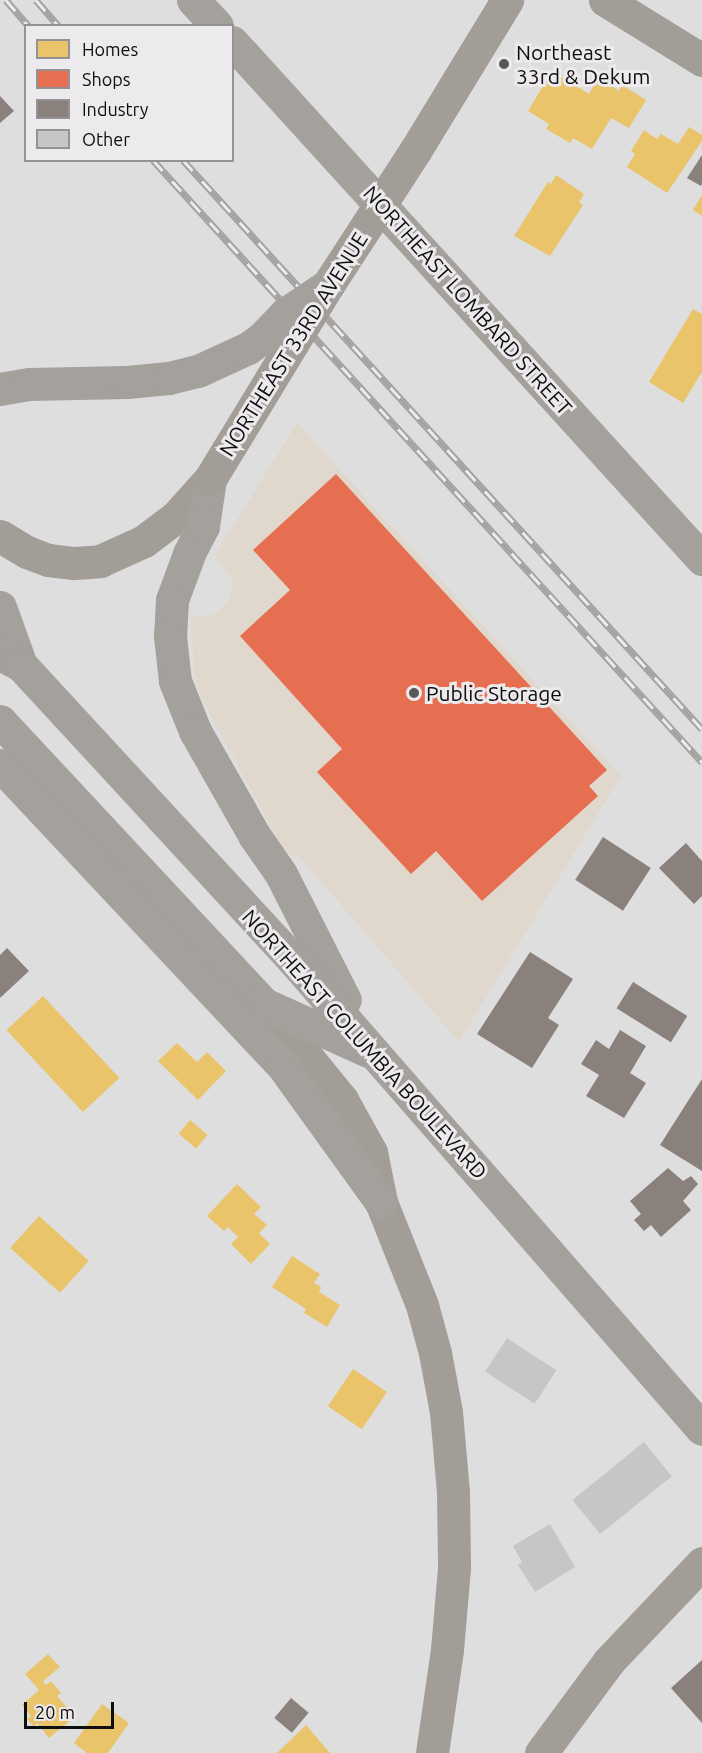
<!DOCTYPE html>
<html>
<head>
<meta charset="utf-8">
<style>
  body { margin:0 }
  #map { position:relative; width:702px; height:1753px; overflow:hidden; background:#dfdedf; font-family:Ubuntu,sans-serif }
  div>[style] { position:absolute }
  .commercial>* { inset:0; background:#e0d7cd }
  .homes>* { inset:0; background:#e9c46a; transform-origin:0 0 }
  .shops>* { inset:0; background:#e76f51 }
  .industry>* { inset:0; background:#8a817c; transform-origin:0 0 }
  .building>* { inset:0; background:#c6c5c7; transform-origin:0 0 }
  .secondary>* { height:33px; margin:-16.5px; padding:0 16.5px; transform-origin:16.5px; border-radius:16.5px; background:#a39d98 }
  .primary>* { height:33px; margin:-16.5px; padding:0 16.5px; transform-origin:16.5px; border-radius:16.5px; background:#a4a19c }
  .rail>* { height:7px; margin-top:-3.5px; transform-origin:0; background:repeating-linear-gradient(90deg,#edeaed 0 14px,#a4a2a0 0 28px); box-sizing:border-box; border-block:2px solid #a4a2a0 }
  .secondary-bridge>* { height:33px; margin:-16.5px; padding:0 16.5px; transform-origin:16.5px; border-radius:16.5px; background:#a39d98 }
  .primary-bridge>* { height:33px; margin:-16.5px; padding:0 16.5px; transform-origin:16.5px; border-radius:16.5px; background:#a4a19c }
  .dots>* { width:16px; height:16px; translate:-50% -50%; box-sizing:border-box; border:3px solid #edeaed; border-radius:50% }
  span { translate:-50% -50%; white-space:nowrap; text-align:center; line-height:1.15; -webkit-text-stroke:6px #edeaed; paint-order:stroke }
  .poi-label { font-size:21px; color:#0f0e0f }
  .left { translate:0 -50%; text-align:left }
  .street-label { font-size:21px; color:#0f0e0f }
  .legend { position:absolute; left:24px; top:24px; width:210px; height:138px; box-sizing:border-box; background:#edeaed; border:2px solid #949294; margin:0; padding:8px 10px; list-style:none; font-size:18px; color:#0f0e0f }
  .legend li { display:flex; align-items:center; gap:12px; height:30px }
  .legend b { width:30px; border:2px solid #949294 }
  .scale { position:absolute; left:24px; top:1702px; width:90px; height:27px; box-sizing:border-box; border:3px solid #0f0e0f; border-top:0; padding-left:8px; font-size:18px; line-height:21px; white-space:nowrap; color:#0f0e0f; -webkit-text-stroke:4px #edeaed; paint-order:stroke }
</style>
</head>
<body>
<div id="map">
  <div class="commercial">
    <i style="clip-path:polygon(297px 423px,621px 776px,459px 1042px,300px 857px,285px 853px,202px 699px,194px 677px,191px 617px,214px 615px,229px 599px,233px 588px,231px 578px,215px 555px)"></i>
  </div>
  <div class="homes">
    <i style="clip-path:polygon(552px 71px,589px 94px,598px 78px,618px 90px,617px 94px,622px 85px,646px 100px,629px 128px,611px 118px,592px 149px,573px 138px,570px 143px,546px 129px,549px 124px,528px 111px)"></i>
    <i style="clip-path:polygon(689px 127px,702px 135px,702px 141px,667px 193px,627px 167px,635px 154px,631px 151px,644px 130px,657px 139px,661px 134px,678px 144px)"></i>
    <i style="clip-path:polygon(556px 175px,584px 194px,579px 202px,583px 205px,550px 256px,514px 236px,548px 182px,551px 184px)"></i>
    <i style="clip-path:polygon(702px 195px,702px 216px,693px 210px)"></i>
    <i style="clip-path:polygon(693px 309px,702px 314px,702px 372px,683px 403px,649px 382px)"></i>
    <i style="left:43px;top:996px;width:112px;height:50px;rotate:47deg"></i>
    <i style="clip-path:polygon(177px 1043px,197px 1062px,207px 1052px,226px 1071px,198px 1100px,158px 1061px)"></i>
    <i style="left:190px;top:1120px;width:23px;height:18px;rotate:40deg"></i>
    <i style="clip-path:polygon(237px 1184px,261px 1207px,254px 1214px,267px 1225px,259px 1233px,270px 1244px,251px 1264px,231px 1244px,238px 1237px,228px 1227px,224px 1231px,207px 1216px)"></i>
    <i style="left:39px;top:1216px;width:67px;height:43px;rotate:42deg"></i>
    <i style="clip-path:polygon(292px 1256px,320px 1274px,314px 1283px,321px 1287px,319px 1292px,340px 1305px,327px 1327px,304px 1313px,306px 1309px,272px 1287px)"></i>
    <i style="left:353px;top:1369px;width:41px;height:45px;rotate:34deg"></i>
    <i style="clip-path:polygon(48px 1654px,60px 1667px,43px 1681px,46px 1685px,51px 1681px,61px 1693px,57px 1696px,75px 1717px,49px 1738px,37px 1723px,34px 1727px,27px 1719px,31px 1716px,22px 1705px,39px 1690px,25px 1674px)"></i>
    <i style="clip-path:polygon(102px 1704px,129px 1723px,108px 1753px,87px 1753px,74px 1743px)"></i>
    <i style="clip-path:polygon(306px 1725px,330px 1753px,277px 1753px)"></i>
  </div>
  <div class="shops">
    <i style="clip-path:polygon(336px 474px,607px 770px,589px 786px,598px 796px,482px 901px,436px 851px,411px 874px,317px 772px,342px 749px,240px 636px,290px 590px,253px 550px)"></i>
  </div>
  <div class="industry">
    <i style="clip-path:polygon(0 96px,14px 111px,0 123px)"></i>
    <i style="clip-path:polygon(702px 155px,702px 184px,701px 186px,687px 178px)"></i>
    <i style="left:603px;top:837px;width:57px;height:51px;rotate:33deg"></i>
    <i style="clip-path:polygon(686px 843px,702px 861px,702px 896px,694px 904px,659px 868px)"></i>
    <i style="clip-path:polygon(7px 948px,29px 971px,0 998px,0 955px)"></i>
    <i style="clip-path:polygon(530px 952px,573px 979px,548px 1018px,559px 1025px,532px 1068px,477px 1034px)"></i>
    <i style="left:633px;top:982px;width:64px;height:31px;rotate:32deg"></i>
    <i style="clip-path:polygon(620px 1030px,646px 1046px,630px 1073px,646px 1083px,624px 1118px,586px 1096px,599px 1075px,581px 1064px,596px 1040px,609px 1049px)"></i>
    <i style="clip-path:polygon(702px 1079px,702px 1171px,660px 1145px)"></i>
    <i style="clip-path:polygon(668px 1168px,683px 1181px,691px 1176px,698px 1184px,683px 1201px,691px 1210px,661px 1237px,651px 1225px,644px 1231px,634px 1220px,641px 1214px,630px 1201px)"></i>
    <i style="clip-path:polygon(702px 1660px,702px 1723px,671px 1688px)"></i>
    <i style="left:291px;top:1698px;width:23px;height:26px;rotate:40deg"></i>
  </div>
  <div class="building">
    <i style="left:507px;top:1338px;width:59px;height:40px;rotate:33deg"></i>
    <i style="left:644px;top:1442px;width:44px;height:92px;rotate:51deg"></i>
    <i style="clip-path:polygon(550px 1524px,575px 1567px,535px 1592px,518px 1565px,522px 1562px,513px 1546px)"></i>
  </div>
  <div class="secondary">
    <i style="left:605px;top:0;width:114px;rotate:31.7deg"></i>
    <i style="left:415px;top:151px;width:177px;rotate:-58.6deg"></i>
    <i style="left:0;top:536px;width:31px;rotate:31deg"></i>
    <i style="left:27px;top:552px;width:22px;rotate:21deg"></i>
    <i style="left:48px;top:560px;width:26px;rotate:7deg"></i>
    <i style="left:74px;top:563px;width:26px;rotate:-4deg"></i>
    <i style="left:100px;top:561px;width:48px;rotate:-24.4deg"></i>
    <i style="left:144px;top:541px;width:39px;rotate:-37deg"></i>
    <i style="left:175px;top:518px;width:52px;rotate:-48.1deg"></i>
    <i style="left:264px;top:1004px;width:124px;rotate:50.9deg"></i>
    <i style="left:342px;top:1100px;width:60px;rotate:60.9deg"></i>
    <i style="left:371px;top:1152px;width:51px;rotate:78.7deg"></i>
    <i style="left:381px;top:1202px;width:111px;rotate:68.3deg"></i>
    <i style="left:422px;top:1305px;width:50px;rotate:74.8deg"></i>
    <i style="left:435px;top:1353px;width:60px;rotate:79.4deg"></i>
    <i style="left:446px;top:1412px;width:80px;rotate:85deg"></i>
    <i style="left:453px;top:1492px;width:76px;rotate:89.2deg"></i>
    <i style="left:454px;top:1568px;width:82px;rotate:94.9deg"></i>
    <i style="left:447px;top:1650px;width:104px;rotate:98.3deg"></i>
    <i style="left:541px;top:1753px;width:114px;rotate:-53.5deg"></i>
    <i style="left:609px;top:1661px;width:135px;rotate:-46.5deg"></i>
  </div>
  <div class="primary">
    <i style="left:193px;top:0;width:35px;rotate:47deg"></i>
    <i style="left:232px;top:42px;width:699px;rotate:47.73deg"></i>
    <i style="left:210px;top:479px;width:48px;rotate:98.5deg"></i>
    <i style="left:203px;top:526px;width:31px;rotate:117deg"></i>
    <i style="left:189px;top:554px;width:49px;rotate:110.3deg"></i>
    <i style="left:172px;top:600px;width:36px;rotate:93deg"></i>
    <i style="left:170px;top:636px;width:45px;rotate:83.7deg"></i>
    <i style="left:175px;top:681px;width:54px;rotate:68.2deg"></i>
    <i style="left:195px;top:731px;width:120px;rotate:60.4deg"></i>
    <i style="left:254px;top:835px;width:47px;rotate:55.3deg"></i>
    <i style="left:281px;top:874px;width:141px;rotate:63.1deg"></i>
    <i style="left:0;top:607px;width:62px;rotate:70.1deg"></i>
    <i style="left:0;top:654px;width:24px;rotate:28deg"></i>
    <i style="left:21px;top:665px;width:401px;rotate:47.3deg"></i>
    <i style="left:293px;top:960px;width:622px;rotate:48.91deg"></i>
    <i style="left:0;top:721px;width:387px;rotate:47deg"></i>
    <i style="left:264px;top:1004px;width:114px;rotate:24.3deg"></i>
    <i style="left:0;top:765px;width:417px;rotate:46.8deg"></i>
    <i style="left:285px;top:1069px;width:164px;rotate:54.2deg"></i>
  </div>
  <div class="rail">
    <i style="left:6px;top:0;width:35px;rotate:49deg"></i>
    <i style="left:36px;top:0;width:35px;rotate:49deg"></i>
    <i style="left:153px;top:160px;width:815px;rotate:47.64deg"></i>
    <i style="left:183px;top:160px;width:770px;rotate:47.63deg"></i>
  </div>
  <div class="secondary-bridge">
    <i style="left:210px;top:479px;width:227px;rotate:-58.7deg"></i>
    <i style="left:328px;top:285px;width:160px;rotate:-57deg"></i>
  </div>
  <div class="primary-bridge">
    <i style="left:0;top:389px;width:29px;rotate:-10deg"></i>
    <i style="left:29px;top:384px;width:98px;rotate:-1.2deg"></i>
    <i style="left:127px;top:382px;width:42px;rotate:-5.4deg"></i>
    <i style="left:169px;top:378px;width:30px;rotate:-14deg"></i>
    <i style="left:198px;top:371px;width:55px;rotate:-24.7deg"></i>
    <i style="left:248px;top:348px;width:17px;rotate:-36deg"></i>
    <i style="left:262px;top:338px;width:33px;rotate:-46deg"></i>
    <i style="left:285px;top:314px;width:52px;rotate:-34deg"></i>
  </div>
  <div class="dots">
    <i style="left:504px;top:64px;background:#585758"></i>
    <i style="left:414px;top:693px;background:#585758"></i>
  </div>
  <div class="poi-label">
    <span class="left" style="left:516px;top:64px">Northeast<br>33rd &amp; Dekum</span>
    <span class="left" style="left:426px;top:693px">Public Storage</span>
  </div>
  <div class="street-label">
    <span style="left:468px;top:300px;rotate:48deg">NORTHEAST LOMBARD STREET</span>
    <span style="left:293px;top:344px;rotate:-58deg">NORTHEAST 33RD AVENUE</span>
    <span style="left:365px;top:1044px;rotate:48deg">NORTHEAST COLUMBIA BOULEVARD</span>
  </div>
  <ul class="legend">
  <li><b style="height:16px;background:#e9c46a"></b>Homes</li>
  <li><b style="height:16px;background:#e76f51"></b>Shops</li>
  <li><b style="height:16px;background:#8a817c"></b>Industry</li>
  <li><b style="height:16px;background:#c6c5c7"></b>Other</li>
  </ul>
  <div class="scale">20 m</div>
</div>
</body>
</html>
